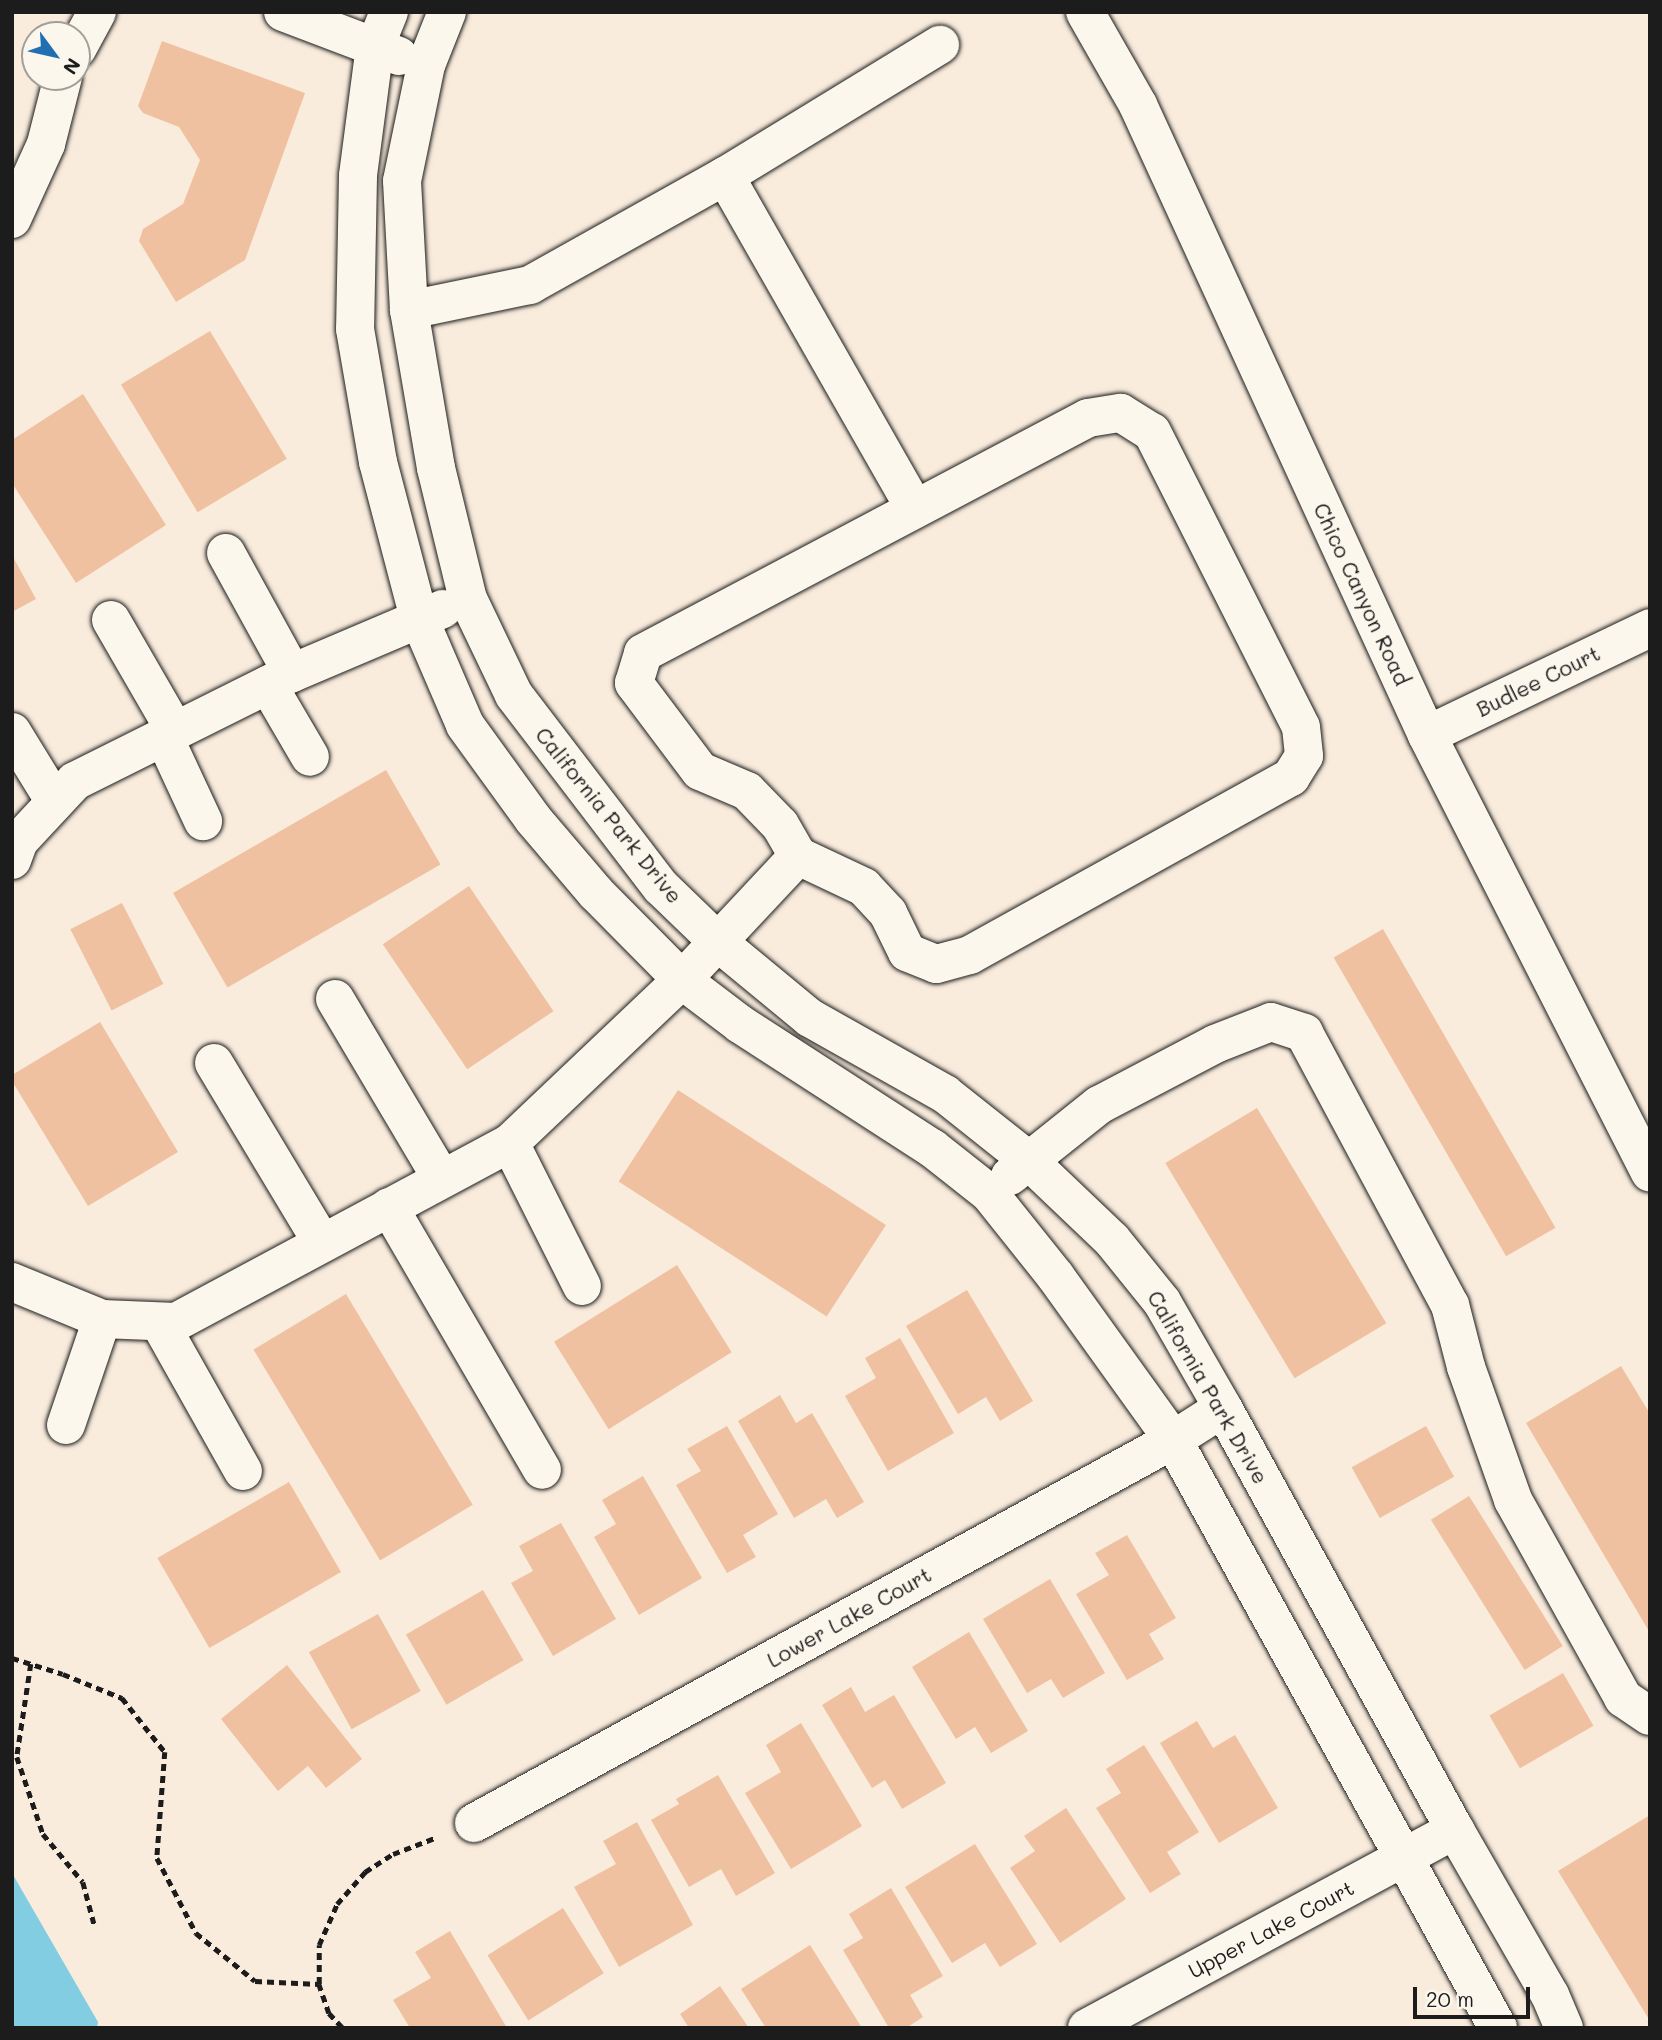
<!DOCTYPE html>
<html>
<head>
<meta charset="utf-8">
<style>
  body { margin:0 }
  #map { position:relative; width:1662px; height:2040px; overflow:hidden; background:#f9ecdd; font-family:Mali,sans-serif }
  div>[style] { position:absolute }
  .water>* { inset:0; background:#83cde3 }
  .building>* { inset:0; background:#f0c1a0; transform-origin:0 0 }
  .path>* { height:4.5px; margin-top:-2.25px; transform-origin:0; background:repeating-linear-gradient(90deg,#1c1c1c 0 7px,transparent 0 12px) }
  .roads { filter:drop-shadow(0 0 2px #1c1c1c) drop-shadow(0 0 2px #1c1c1c) }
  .minor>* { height:38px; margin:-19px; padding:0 19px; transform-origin:19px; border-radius:19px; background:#fbf7ec }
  span { translate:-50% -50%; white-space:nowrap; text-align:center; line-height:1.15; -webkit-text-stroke:7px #fbf7ec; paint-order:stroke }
  .street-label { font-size:21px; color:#1c1c1c }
  .frame { position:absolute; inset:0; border:14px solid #1c1c1c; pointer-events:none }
  .north { position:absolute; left:21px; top:21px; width:70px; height:70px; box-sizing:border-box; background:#fbf7ec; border:2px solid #a29f99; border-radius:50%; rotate:123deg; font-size:19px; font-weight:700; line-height:28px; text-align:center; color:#1c1c1c }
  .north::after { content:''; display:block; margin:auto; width:24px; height:32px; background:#1f6fb2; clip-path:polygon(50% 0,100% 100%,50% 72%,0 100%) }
  .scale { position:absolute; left:1413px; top:1987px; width:117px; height:32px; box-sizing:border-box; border:4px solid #1c1c1c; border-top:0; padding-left:9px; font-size:21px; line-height:24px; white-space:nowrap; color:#1c1c1c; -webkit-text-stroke:5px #fbf7ec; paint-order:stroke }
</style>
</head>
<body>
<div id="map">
  <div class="water">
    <i style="clip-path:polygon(12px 1873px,98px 2022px,97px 2028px,12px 2028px)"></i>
  </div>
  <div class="building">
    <i style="clip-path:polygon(162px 41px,305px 93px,245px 260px,176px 302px,139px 241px,143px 229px,183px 204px,200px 160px,179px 127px,143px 113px,138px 106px)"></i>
    <i style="left:210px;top:331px;width:149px;height:104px;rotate:59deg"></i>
    <i style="clip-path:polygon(83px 394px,166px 525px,76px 583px,12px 483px,12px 440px)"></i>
    <i style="clip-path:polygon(12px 555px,36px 599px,12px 612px)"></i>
    <i style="left:386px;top:770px;width:109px;height:246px;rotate:60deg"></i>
    <i style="left:469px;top:886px;width:151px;height:104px;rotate:56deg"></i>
    <i style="left:122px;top:903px;width:91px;height:58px;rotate:63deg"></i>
    <i style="left:1383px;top:929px;width:345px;height:57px;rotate:60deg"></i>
    <i style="clip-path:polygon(100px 1022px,178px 1152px,88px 1206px,12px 1081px,12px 1075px)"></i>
    <i style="left:678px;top:1090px;width:248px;height:109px;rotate:33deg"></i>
    <i style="left:1257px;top:1108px;width:251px;height:107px;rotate:59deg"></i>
    <i style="left:677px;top:1265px;width:103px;height:145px;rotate:58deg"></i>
    <i style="clip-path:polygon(967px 1290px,1033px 1401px,1000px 1421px,986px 1397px,958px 1414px,906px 1326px)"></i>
    <i style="left:346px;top:1294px;width:246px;height:108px;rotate:59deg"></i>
    <i style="clip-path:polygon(900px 1338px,954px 1433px,888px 1471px,845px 1396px,876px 1378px,865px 1358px)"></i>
    <i style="clip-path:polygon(1621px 1366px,1650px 1414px,1650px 1633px,1526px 1423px)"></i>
    <i style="clip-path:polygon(780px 1395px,796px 1423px,812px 1413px,864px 1502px,837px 1518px,826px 1499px,794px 1518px,738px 1421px)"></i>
    <i style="clip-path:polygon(727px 1426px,778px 1514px,743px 1535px,756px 1557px,727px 1573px,676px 1485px,701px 1471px,687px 1449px)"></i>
    <i style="left:1426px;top:1426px;width:58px;height:85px;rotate:61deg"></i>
    <i style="clip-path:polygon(643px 1476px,702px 1578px,639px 1615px,594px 1537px,616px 1524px,602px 1500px)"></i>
    <i style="left:289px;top:1482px;width:104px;height:152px;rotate:60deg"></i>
    <i style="left:1469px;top:1496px;width:177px;height:45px;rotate:58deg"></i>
    <i style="clip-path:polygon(561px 1523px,616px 1619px,553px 1656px,511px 1583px,533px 1571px,519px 1546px)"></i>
    <i style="clip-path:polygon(1127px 1535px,1176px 1618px,1149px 1634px,1164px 1659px,1127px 1680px,1076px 1594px,1109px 1575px,1095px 1553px)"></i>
    <i style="clip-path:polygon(1050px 1579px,1105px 1673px,1063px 1698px,1051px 1679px,1027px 1693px,983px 1619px)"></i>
    <i style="left:483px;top:1590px;width:81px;height:89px;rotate:60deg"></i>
    <i style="left:378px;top:1614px;width:88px;height:79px;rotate:61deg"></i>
    <i style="clip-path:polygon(969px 1632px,1028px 1731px,991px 1753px,975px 1727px,956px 1739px,912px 1667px)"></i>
    <i style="clip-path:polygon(287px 1665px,362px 1759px,326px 1788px,308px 1766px,278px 1791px,221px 1719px)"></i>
    <i style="left:1563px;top:1673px;width:61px;height:85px;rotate:60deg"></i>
    <i style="clip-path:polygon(851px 1687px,865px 1712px,894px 1695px,946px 1783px,902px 1809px,885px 1780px,872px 1788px,822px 1705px)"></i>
    <i style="clip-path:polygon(1197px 1721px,1213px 1748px,1235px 1735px,1278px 1808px,1219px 1843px,1160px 1743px)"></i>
    <i style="clip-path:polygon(801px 1723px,862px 1826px,791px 1869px,745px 1793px,781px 1772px,766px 1745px)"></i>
    <i style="clip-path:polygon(1144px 1745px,1199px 1832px,1167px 1852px,1181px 1874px,1150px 1893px,1096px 1808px,1121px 1793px,1106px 1769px)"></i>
    <i style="clip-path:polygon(718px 1775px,775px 1873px,736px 1896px,721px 1869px,689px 1887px,651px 1820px,679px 1804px,676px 1799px)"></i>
    <i style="clip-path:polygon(1066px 1808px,1126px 1899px,1060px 1943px,1010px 1868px,1035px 1851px,1024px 1836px)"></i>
    <i style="clip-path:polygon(1650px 1815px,1650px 2021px,1558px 1871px)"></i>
    <i style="clip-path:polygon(637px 1822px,693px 1925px,619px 1967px,574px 1887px,616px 1864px,603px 1841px)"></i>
    <i style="clip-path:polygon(975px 1844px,1037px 1944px,1000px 1967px,985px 1943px,952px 1963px,905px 1887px)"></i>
    <i style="clip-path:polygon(891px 1888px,943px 1976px,910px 1995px,923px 2017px,906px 2028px,889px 2028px,843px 1950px,863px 1938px,849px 1914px)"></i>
    <i style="left:563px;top:1908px;width:77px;height:89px;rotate:58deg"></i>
    <i style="clip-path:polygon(450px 1931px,507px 2028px,410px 2028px,393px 2000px,431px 1978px,415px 1952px)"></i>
    <i style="clip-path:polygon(810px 1945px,862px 2028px,766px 2028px,741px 1989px)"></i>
    <i style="clip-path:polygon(720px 1986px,749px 2028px,689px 2028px,680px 2014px)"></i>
  </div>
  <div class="path">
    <i style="left:12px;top:1658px;width:53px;rotate:17.4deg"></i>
    <i style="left:63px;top:1674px;width:64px;rotate:22.1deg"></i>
    <i style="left:122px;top:1698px;width:69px;rotate:51.5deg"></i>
    <i style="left:165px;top:1752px;width:106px;rotate:94.3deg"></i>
    <i style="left:157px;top:1858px;width:85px;rotate:62.5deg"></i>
    <i style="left:196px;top:1933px;width:76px;rotate:39.1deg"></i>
    <i style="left:255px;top:1981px;width:64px;rotate:2.7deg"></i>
    <i style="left:319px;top:1984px;width:31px;rotate:71deg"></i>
    <i style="left:329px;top:2013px;width:21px;rotate:47deg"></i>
    <i style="left:31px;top:1664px;width:94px;rotate:98.6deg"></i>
    <i style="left:17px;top:1757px;width:81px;rotate:71.3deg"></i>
    <i style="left:43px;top:1834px;width:62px;rotate:50.2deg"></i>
    <i style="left:83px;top:1882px;width:47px;rotate:75.1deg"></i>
    <i style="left:319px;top:1984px;width:39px;rotate:-90deg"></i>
    <i style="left:319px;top:1945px;width:45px;rotate:-66.3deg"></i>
    <i style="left:337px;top:1904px;width:43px;rotate:-48.8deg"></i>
    <i style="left:365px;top:1872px;width:33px;rotate:-33deg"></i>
    <i style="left:393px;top:1854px;width:47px;rotate:-21.1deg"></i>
  </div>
  <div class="roads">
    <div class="minor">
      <i style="left:283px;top:12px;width:124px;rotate:20.8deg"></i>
      <i style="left:389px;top:12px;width:37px;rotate:112deg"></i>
      <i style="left:375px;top:46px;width:131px;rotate:97.5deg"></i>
      <i style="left:358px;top:176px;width:153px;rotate:91.1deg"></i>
      <i style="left:355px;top:329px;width:135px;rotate:80.2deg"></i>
      <i style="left:378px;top:462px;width:161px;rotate:75.3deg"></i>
      <i style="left:419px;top:618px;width:116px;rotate:66.7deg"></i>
      <i style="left:465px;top:725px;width:116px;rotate:54.1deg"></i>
      <i style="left:533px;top:819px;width:97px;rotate:49.6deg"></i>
      <i style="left:596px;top:893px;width:122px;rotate:45.3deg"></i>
      <i style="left:682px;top:980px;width:73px;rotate:37.2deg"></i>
      <i style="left:740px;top:1024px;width:229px;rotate:32.9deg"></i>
      <i style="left:932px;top:1148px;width:73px;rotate:38.3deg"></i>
      <i style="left:989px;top:1193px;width:107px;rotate:51.4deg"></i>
      <i style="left:1056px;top:1277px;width:201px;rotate:54.3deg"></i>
      <i style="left:1173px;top:1440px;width:672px;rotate:61.07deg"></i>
      <i style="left:447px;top:12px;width:57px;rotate:111.6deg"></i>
      <i style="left:426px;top:65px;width:118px;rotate:101.7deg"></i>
      <i style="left:402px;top:181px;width:129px;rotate:86.9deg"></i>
      <i style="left:409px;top:310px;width:160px;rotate:80.3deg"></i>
      <i style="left:436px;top:468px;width:135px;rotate:76.3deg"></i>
      <i style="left:468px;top:599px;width:106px;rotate:64.4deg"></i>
      <i style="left:514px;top:695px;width:242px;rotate:52.6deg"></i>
      <i style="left:661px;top:887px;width:81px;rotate:44deg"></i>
      <i style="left:719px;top:943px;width:118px;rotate:39.5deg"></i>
      <i style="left:810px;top:1018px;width:155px;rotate:29.4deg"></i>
      <i style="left:945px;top:1094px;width:106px;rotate:38.5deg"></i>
      <i style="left:1028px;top:1160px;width:116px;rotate:43.6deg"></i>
      <i style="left:1112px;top:1240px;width:80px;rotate:51.1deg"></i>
      <i style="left:1162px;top:1302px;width:122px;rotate:60.1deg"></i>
      <i style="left:1223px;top:1408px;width:482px;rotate:61.2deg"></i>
      <i style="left:1455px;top:1830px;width:190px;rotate:60.1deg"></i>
      <i style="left:1550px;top:1995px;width:36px;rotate:67deg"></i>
      <i style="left:1085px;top:12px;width:107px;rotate:60.3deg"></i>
      <i style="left:1138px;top:105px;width:693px;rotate:65.36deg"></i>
      <i style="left:1427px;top:735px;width:491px;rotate:63deg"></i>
      <i style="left:77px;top:49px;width:42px;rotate:-61.6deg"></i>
      <i style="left:725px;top:176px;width:383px;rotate:60.3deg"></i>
      <i style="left:12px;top:219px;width:82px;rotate:-65.6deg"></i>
      <i style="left:46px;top:144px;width:69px;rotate:-75.8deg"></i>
      <i style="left:409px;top:310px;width:124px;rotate:-11.7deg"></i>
      <i style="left:530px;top:285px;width:223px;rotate:-29.2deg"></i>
      <i style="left:725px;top:176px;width:252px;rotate:-31.4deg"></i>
      <i style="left:1121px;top:413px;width:36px;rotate:32deg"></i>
      <i style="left:1152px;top:432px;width:330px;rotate:63.2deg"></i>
      <i style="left:1301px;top:727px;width:29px;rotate:84deg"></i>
      <i style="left:1304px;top:756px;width:25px;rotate:122deg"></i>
      <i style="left:1291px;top:777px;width:367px;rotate:151deg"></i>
      <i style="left:970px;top:955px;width:35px;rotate:165deg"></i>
      <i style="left:936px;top:964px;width:31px;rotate:-158deg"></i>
      <i style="left:907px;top:952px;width:43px;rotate:-116deg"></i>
      <i style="left:888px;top:913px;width:35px;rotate:-133deg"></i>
      <i style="left:864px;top:887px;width:73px;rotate:-154.8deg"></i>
      <i style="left:798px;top:856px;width:36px;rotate:-120deg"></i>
      <i style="left:780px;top:825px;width:47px;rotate:-134.1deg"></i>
      <i style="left:747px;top:791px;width:51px;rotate:-156.9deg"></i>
      <i style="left:700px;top:771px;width:110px;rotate:-126.9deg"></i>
      <i style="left:634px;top:683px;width:31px;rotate:-73deg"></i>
      <i style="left:643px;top:653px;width:503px;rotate:-27.84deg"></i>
      <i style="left:1088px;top:418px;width:33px;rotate:-9deg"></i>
      <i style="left:226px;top:553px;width:137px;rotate:61.2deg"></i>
      <i style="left:111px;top:620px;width:128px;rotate:60deg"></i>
      <i style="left:268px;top:685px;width:83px;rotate:59.7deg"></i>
      <i style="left:12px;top:732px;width:82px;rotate:58.4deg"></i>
      <i style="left:1427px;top:735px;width:247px;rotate:-25.6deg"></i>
      <i style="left:164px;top:737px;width:93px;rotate:65.1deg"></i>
      <i style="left:12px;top:860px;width:20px;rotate:-70deg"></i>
      <i style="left:19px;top:841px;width:82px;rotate:-47deg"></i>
      <i style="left:75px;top:781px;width:242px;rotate:-26.5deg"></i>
      <i style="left:292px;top:673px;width:164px;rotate:-23deg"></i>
      <i style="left:335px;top:999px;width:209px;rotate:59.3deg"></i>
      <i style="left:214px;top:1063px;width:210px;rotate:59deg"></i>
      <i style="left:510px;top:1143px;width:160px;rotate:63.3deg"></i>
      <i style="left:1010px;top:1176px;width:114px;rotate:-38.6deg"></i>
      <i style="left:1099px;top:1105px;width:131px;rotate:-27.7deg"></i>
      <i style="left:1215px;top:1044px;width:60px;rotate:-21.4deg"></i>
      <i style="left:1271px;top:1022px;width:35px;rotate:18deg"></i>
      <i style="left:1304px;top:1033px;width:309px;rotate:61.8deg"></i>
      <i style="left:1450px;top:1305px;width:64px;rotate:75.5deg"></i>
      <i style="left:1466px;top:1367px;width:141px;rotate:70.5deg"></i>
      <i style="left:1513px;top:1500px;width:227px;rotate:60.9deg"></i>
      <i style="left:1623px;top:1698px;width:32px;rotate:34deg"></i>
      <i style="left:389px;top:1207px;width:304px;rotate:59.8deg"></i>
      <i style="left:12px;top:1282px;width:97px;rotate:22.3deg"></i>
      <i style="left:102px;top:1319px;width:74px;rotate:2.3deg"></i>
      <i style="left:176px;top:1322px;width:379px;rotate:-28.2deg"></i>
      <i style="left:510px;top:1143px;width:237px;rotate:-43.5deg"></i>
      <i style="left:682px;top:980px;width:170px;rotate:-46.9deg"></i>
      <i style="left:159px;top:1322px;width:171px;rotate:60.6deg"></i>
      <i style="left:66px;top:1425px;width:112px;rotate:-71.2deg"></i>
      <i style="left:474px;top:1823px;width:797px;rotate:-28.72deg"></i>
      <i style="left:1173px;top:1440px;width:59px;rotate:-32.6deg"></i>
      <i style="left:1087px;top:2028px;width:418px;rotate:-28.3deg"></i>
    </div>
  </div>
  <div class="street-label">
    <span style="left:1362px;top:594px;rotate:65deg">Chico Canyon Road</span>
    <span style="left:1538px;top:681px;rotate:-26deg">Budlee Court</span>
    <span style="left:609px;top:815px;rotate:51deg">California Park Drive</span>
    <span style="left:1208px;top:1387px;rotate:60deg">California Park Drive</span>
    <span style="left:849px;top:1617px;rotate:-29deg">Lower Lake Court</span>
    <span style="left:1271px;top:1929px;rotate:-28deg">Upper Lake Court</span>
  </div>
  <div class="frame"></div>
  <div class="north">N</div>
  <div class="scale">20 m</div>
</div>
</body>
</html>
